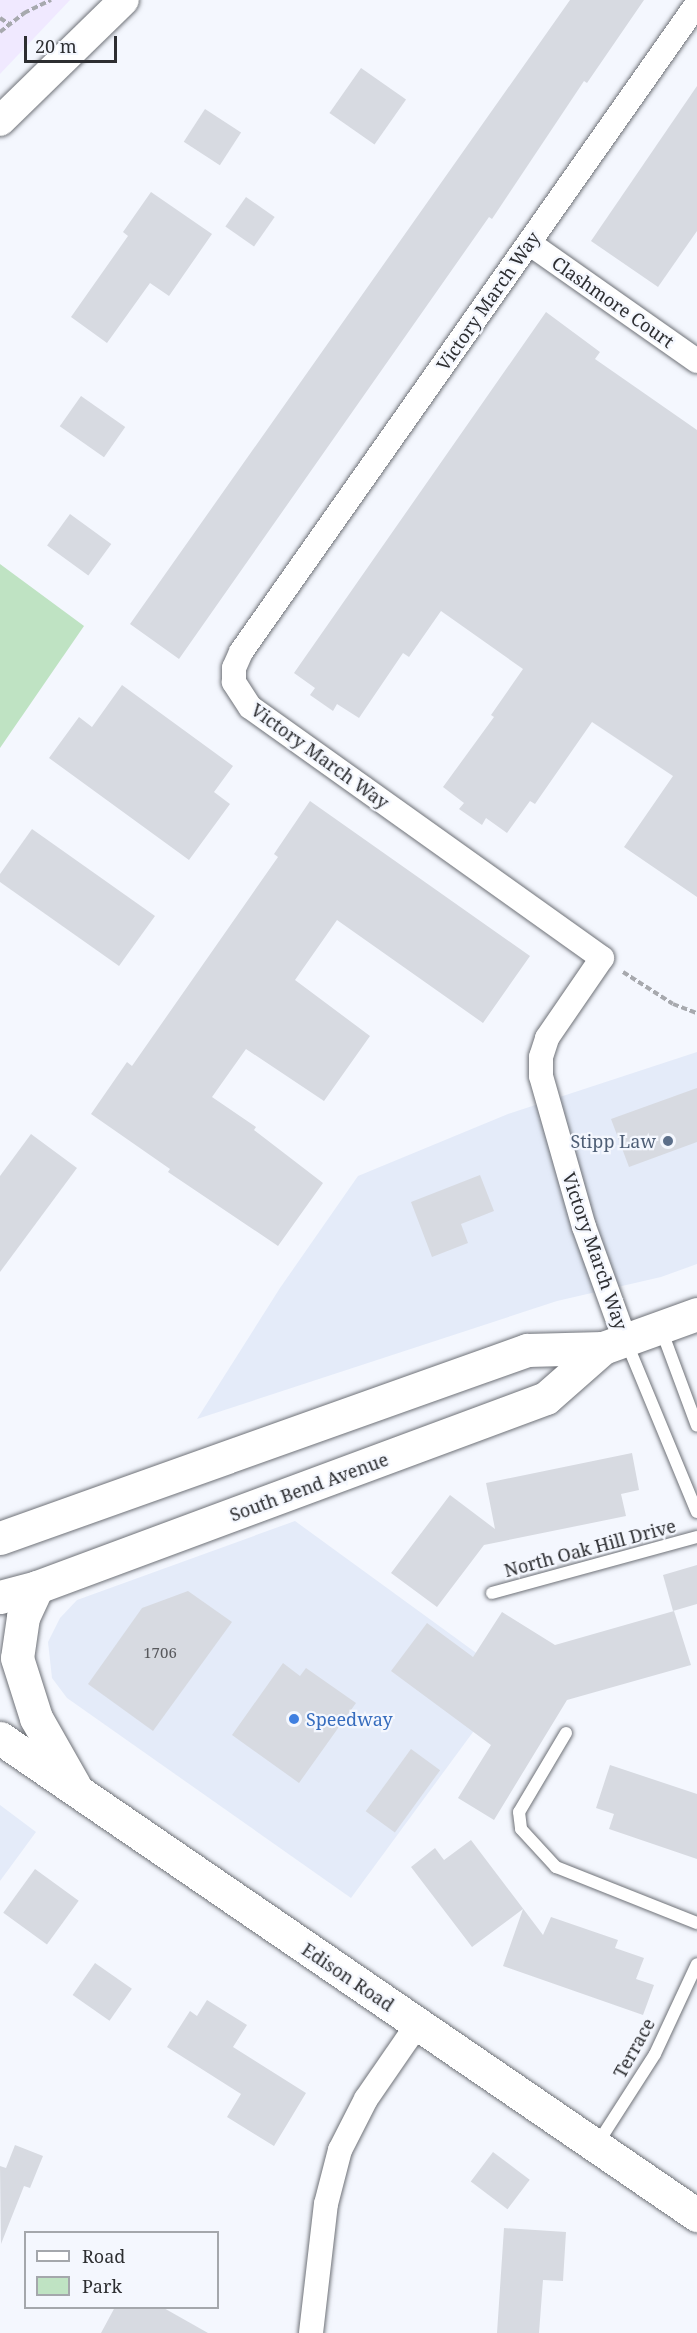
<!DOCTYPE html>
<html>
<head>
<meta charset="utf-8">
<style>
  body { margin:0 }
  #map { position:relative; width:697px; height:2333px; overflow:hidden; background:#f4f7fe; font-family:"Noto Serif",serif }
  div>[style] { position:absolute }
  .built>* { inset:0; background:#e4ebf9 }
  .education>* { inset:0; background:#f0e9ff }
  .green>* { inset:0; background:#bfe3c3 }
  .building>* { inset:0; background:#d7dae1; transform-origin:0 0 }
  .path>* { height:4px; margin-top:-2px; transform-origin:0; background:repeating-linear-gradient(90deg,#a7a9ae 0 6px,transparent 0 9px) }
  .roads { filter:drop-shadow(0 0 2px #6f7278) drop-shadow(0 0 2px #6f7278) }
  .service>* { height:12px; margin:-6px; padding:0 6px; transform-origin:6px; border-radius:6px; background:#fff }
  .minor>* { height:24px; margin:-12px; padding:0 12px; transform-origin:12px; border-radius:12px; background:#fff }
  .tertiary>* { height:30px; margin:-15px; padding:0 15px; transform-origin:15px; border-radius:15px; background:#fff }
  .secondary>* { height:33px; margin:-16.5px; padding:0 16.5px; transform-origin:16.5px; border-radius:16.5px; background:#fff }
  .primary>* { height:33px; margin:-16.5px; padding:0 16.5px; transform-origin:16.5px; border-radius:16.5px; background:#fff }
  .dots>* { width:16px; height:16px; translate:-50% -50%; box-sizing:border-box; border:3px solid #f4f7fe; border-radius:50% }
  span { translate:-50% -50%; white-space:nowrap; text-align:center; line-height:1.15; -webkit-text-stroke:4.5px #f4f7fe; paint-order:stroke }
  .number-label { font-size:15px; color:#58595d }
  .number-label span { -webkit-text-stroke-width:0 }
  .street-label { font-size:18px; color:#2d2e31 }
  .service-label { font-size:18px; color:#4e5e75 }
  .right { translate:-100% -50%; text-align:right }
  .shop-label { font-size:18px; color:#366cbe }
  .left { translate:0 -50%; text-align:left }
  .legend { position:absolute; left:24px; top:2231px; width:195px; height:78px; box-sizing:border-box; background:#f4f7fe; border:2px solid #a4a7ac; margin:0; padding:8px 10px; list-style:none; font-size:18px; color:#2d2e31 }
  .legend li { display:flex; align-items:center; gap:12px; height:30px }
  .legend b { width:30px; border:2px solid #a4a7ac }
  .scale { position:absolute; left:24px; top:36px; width:93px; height:27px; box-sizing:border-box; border:3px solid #2d2e31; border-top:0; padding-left:8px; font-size:18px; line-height:21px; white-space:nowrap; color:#2d2e31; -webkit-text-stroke:4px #f4f7fe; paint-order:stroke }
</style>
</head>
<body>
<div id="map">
  <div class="built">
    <i style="clip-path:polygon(697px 1052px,697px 1264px,661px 1277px,557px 1301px,197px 1419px,280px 1288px,358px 1176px,508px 1114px)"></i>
    <i style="clip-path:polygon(295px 1521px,512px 1679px,351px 1898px,67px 1698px,52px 1678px,48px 1642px,60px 1618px,77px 1600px)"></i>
    <i style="clip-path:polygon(0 1805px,36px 1832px,0 1881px)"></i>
  </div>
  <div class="education">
    <i style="clip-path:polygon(0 0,70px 0,0 74px)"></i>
  </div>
  <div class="green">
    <i style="clip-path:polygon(0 564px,84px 626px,0 748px)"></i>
  </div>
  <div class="building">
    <i style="clip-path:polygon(570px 0,644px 0,587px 83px,584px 81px,492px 219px,489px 217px,179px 659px,130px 624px)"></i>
    <i style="left:361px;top:68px;width:55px;height:55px;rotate:35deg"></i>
    <i style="clip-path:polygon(697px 86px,697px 231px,658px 287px,591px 241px)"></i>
    <i style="left:205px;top:109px;width:43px;height:39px;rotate:33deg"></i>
    <i style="clip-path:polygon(151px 192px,212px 234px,169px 296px,150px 283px,107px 343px,71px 317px,128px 236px,123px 232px)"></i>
    <i style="left:246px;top:197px;width:35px;height:36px;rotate:35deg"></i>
    <i style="clip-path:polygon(546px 312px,600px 352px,595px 359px,697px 430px,697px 897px,624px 847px,673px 776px,592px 722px,535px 804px,530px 801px,507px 833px,486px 818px,482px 825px,459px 809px,464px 803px,443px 787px,494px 717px,491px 715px,523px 669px,441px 611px,409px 657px,403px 653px,359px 718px,337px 704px,333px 711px,310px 695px,315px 688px,294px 673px)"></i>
    <i style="left:81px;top:396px;width:54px;height:37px;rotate:35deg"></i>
    <i style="left:70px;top:514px;width:51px;height:39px;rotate:36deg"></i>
    <i style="clip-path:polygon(122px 685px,233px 766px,214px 792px,230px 804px,189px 860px,49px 758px,79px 717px,92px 727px)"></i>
    <i style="clip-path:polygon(310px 801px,530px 956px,483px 1023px,337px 920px,295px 980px,370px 1036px,324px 1101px,246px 1049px,212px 1097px,256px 1127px,254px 1130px,323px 1183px,278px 1246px,168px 1172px,170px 1169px,91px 1114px,127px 1062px,132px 1066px,278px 857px,274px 854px)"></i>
    <i style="clip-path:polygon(32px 829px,155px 916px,119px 966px,0 882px,0 874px)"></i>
    <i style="clip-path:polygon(697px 1088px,697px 1142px,629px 1167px,611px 1119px)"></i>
    <i style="clip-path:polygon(31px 1134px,77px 1168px,0 1272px,0 1176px)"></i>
    <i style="clip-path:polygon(480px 1175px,494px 1211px,461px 1224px,468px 1243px,432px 1257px,411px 1202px)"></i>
    <i style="clip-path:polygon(632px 1453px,639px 1490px,621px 1494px,626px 1516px,484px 1545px,437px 1607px,391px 1573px,450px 1495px,495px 1529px,486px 1483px)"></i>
    <i style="clip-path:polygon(697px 1565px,697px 1604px,673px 1611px,663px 1575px)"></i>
    <i style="clip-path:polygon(188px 1591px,232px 1622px,153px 1731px,88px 1684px,142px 1608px)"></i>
    <i style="clip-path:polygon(674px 1611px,691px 1665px,567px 1700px,494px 1820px,458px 1798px,491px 1745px,391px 1671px,427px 1623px,473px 1657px,502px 1612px,555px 1645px)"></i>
    <i style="clip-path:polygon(283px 1663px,300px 1676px,306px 1668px,356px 1703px,299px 1783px,232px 1735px)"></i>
    <i style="left:411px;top:1749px;width:36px;height:77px;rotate:36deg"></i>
    <i style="clip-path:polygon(610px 1765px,697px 1794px,697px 1859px,609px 1829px,614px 1814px,596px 1808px)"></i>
    <i style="clip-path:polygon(471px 1840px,543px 1935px,551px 1917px,618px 1940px,615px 1948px,644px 1958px,636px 1979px,654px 1985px,643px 2015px,503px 1966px,523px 1909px,472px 1947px,411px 1867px,435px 1848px,444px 1860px)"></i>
    <i style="left:35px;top:1869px;width:54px;height:54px;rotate:36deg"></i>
    <i style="left:95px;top:1963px;width:45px;height:39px;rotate:35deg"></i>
    <i style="clip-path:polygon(207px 2000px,247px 2025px,233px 2047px,306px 2093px,274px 2146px,227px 2117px,241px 2094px,167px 2047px,190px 2011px,197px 2016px)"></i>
    <i style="clip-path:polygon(15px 2145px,43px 2156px,30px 2188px,24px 2186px,1px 2244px,0 2166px,6px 2168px)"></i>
    <i style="left:493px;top:2152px;width:46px;height:37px;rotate:37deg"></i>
    <i style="clip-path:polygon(504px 2228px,566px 2232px,563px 2281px,543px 2280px,539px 2333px,497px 2333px)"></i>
    <i style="clip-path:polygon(115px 2307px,162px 2307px,208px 2333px,101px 2333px)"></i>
  </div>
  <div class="path">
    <i style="left:0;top:18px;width:11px;rotate:34deg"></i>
    <i style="left:0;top:32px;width:31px;rotate:-38deg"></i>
    <i style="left:24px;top:13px;width:30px;rotate:-26deg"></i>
    <i style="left:623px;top:972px;width:59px;rotate:32.6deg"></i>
    <i style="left:673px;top:1004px;width:26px;rotate:21deg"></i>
  </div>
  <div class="roads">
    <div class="service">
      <i style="left:661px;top:1329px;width:103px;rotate:69.6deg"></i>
      <i style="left:626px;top:1341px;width:185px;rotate:67.5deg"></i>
      <i style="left:492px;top:1593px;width:213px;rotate:-15.3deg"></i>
      <i style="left:566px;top:1733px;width:92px;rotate:120.7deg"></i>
      <i style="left:519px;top:1812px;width:17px;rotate:83deg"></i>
      <i style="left:521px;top:1829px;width:52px;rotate:47.4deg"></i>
      <i style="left:556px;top:1867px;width:152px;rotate:21.7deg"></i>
      <i style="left:596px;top:2146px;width:109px;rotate:-57.3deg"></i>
      <i style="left:655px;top:2054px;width:99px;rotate:-65deg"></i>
    </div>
    <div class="minor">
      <i style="left:529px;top:243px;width:205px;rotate:35.1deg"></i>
      <i style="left:625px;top:1340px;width:120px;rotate:-109.9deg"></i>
      <i style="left:584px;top:1227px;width:157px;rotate:-105.9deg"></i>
      <i style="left:541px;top:1076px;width:19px;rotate:-90deg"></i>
      <i style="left:541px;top:1057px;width:20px;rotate:-72deg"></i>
      <i style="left:547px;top:1038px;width:97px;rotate:-55.5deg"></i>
      <i style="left:602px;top:958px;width:432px;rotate:-144.5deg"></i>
      <i style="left:250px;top:707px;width:30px;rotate:-123deg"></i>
      <i style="left:234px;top:682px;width:14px;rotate:-90deg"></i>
      <i style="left:234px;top:668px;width:17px;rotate:-66deg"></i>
      <i style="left:241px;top:652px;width:792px;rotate:-54.87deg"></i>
      <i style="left:311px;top:2333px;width:130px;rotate:-83.4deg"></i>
      <i style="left:326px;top:2204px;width:56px;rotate:-75.5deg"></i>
      <i style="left:340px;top:2150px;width:57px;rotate:-63deg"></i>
      <i style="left:366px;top:2099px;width:90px;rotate:-55.4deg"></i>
    </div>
    <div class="tertiary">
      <i style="left:0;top:121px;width:173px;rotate:-44.3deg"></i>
    </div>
    <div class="secondary">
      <i style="left:37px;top:1587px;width:33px;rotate:115deg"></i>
      <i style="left:23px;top:1617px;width:41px;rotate:98.3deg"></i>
      <i style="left:17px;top:1658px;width:63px;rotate:72.4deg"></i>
      <i style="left:36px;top:1718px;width:77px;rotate:60.4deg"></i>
      <i style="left:0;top:1738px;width:845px;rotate:34.39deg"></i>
    </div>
    <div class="primary">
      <i style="left:0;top:1538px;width:560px;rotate:-19.63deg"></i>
      <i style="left:527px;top:1350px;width:76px;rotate:-1.5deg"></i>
      <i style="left:603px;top:1348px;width:100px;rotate:-19.9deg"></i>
      <i style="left:0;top:1597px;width:38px;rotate:-15deg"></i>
      <i style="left:37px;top:1587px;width:543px;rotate:-20.37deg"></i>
      <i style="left:546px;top:1398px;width:76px;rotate:-41.3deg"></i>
    </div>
  </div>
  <div class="dots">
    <i style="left:668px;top:1141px;background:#5c6f8a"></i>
    <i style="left:294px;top:1719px;background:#3f7fe0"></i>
  </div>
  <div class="number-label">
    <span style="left:160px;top:1653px">1706</span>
  </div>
  <div class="street-label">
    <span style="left:488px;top:301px;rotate:-55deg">Victory March Way</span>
    <span style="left:613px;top:302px;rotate:35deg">Clashmore Court</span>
    <span style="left:320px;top:756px;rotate:36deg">Victory March Way</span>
    <span style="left:595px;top:1251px;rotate:71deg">Victory March Way</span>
    <span style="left:309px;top:1487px;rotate:-20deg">South Bend Avenue</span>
    <span style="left:590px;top:1548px;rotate:-15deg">North Oak Hill Drive</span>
    <span style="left:348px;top:1977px;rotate:34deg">Edison Road</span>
    <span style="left:634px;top:2048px;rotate:-61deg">Terrace</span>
  </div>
  <div class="service-label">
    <span class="right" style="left:656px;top:1141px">Stipp Law</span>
  </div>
  <div class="shop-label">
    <span class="left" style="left:306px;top:1719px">Speedway</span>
  </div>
  <ul class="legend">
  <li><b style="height:8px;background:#fff"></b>Road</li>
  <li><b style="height:16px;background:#bfe3c3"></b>Park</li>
  </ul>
  <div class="scale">20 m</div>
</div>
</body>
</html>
